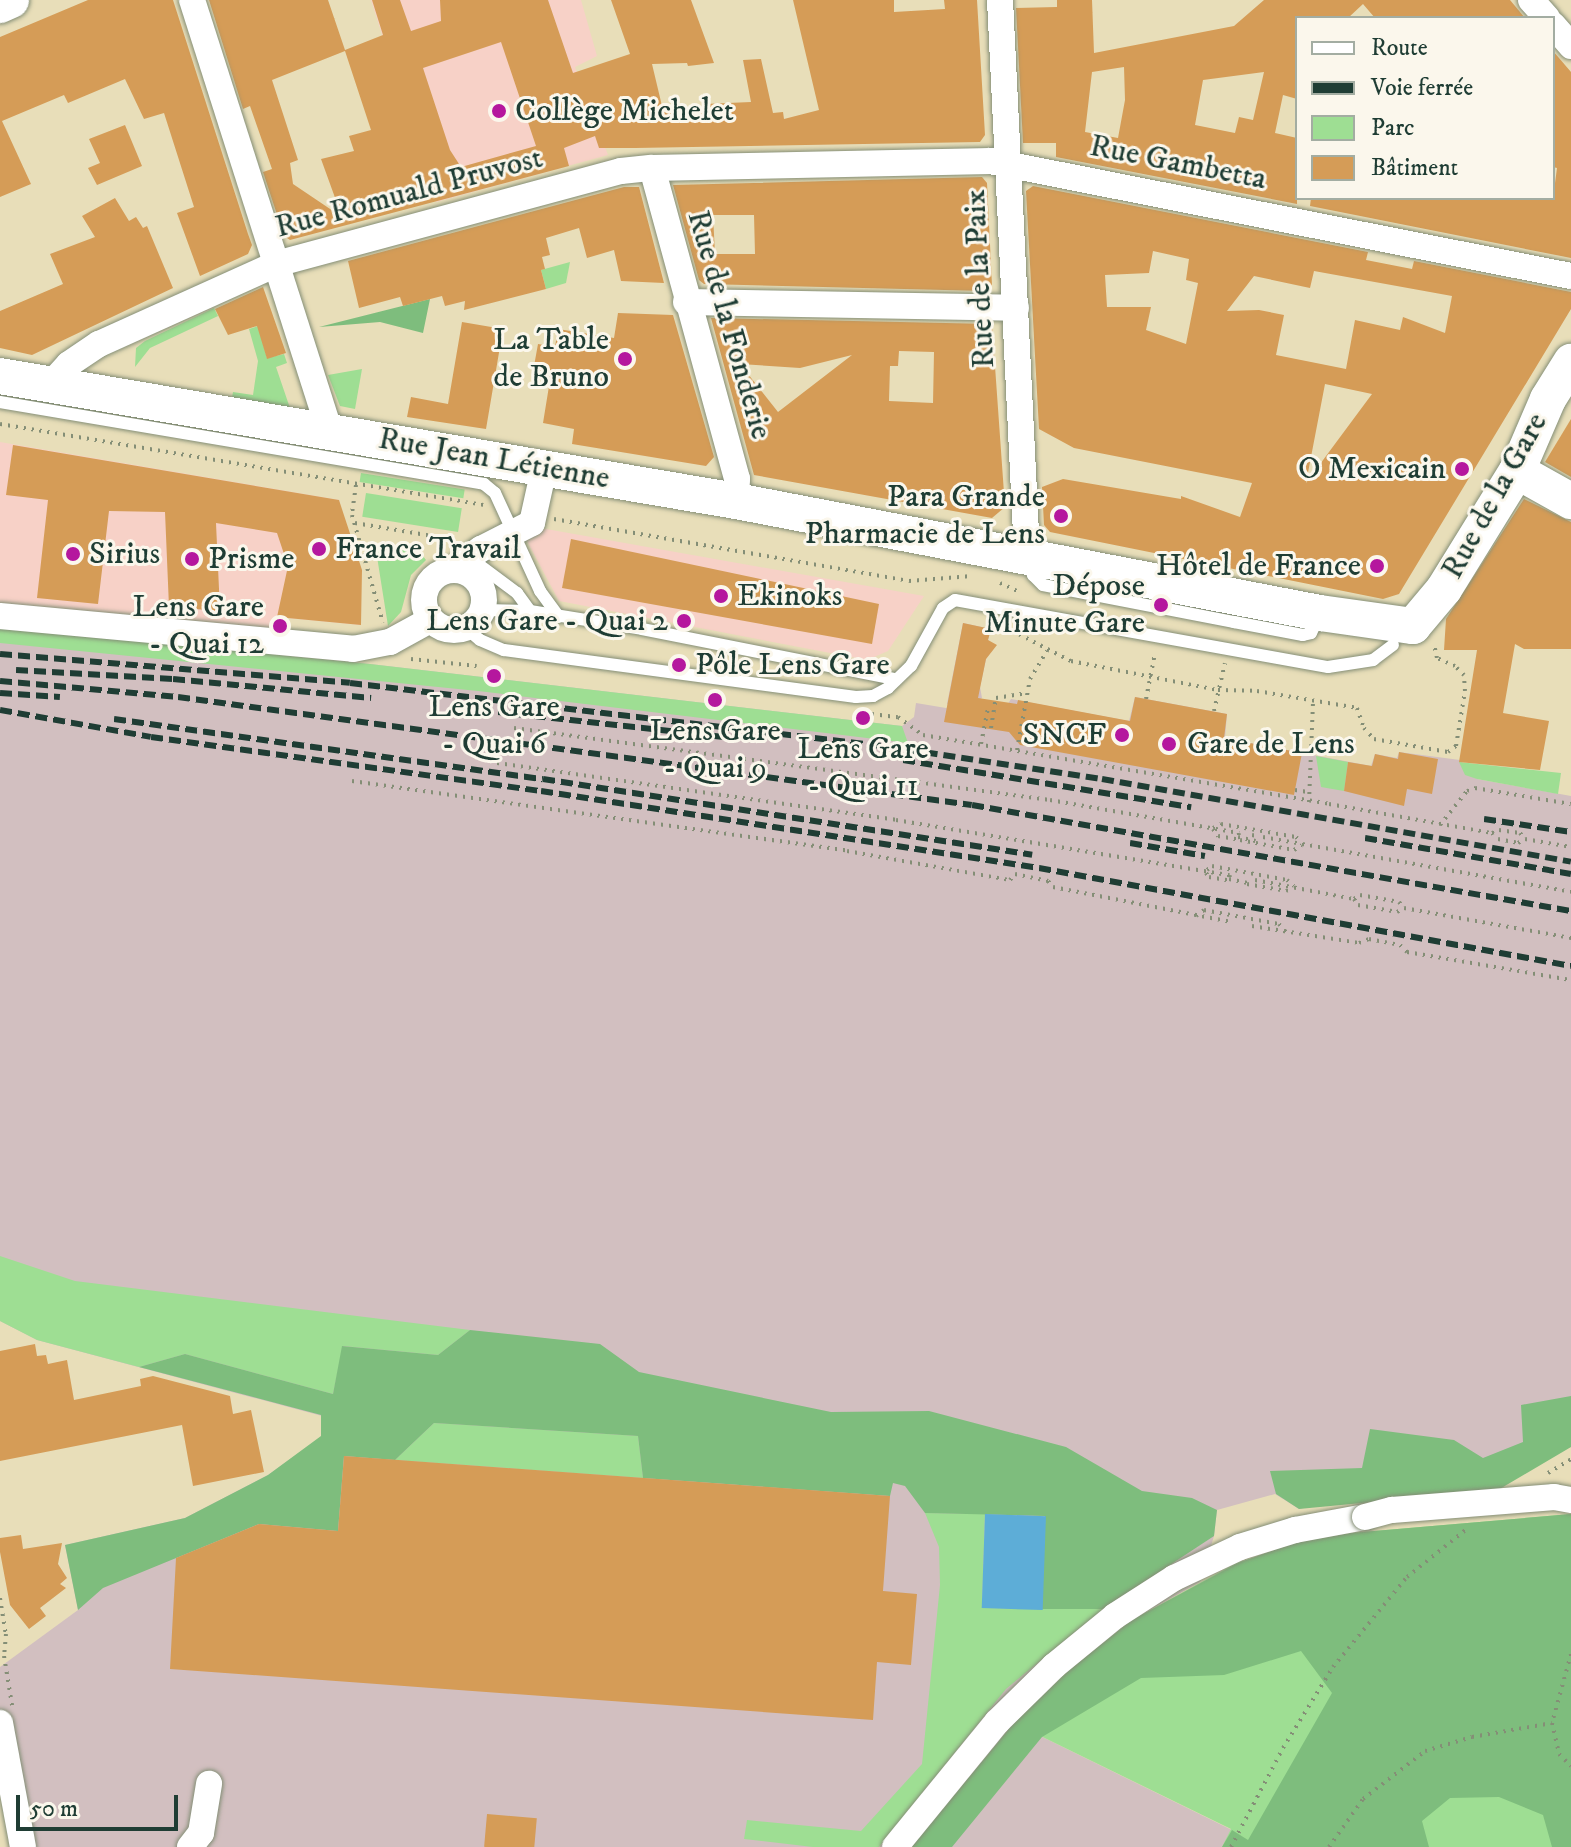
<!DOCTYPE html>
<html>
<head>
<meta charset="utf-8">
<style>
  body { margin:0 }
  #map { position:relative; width:1571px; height:1847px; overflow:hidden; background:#e8deb9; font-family:"IM FELL DW Pica",serif }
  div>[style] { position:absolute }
  .built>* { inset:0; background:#f7d1c7 }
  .industrial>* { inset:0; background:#d2bfc0 }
  .green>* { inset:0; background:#9ede93; transform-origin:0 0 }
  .forest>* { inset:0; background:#7ebd7d }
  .water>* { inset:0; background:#5dadd7; transform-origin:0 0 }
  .building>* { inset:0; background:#d59c57; transform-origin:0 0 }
  .path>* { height:4px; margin-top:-2px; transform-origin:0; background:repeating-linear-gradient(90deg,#848e76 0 2px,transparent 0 8px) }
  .roads { filter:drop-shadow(0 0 2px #848e76) drop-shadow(0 0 2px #848e76) }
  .lane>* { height:12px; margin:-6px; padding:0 6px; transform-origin:6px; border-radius:6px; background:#fff }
  .street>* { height:26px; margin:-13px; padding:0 13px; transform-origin:13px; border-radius:13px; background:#fff }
  .street>.ring { margin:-13px; padding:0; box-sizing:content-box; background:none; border:26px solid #fff; border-radius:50% }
  .secondary>* { height:36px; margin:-18px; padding:0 18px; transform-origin:18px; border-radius:18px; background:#fff }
  .rail>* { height:6px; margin-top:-3px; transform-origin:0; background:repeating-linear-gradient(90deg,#1f3d34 0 12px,transparent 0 18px) }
  .bridges { filter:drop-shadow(0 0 2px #848e76) drop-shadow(0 0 2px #848e76) }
  .street-bridge>* { height:26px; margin:-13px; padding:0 13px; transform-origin:13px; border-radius:13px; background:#fff }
  .dots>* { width:22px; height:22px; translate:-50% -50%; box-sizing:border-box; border:4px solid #fbf7ec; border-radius:50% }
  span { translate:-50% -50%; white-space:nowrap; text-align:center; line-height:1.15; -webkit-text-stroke:6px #fbf7ec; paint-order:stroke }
  .poi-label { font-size:32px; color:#1f3d34 }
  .left { translate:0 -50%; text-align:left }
  .right { translate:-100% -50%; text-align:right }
  .street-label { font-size:32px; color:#1f3d34 }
  .legend { position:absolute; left:1295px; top:16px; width:260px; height:184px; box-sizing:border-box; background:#fbf7ec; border:2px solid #a3ada2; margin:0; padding:10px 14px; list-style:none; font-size:24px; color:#1f3d34 }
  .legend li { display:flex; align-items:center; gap:16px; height:40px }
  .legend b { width:40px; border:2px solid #a3ada2 }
  .scale { position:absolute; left:16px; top:1795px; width:162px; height:36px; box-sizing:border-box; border:4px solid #1f3d34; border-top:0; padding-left:10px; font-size:24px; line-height:28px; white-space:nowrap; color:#1f3d34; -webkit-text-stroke:6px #fbf7ec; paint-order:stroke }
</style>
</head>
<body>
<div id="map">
  <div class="built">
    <i style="clip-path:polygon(371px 0,581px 0,597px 56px,575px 67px,608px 155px,436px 202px)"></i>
    <i style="clip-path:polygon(0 442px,339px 500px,361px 625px,277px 617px,273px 654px,0 627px)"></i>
    <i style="clip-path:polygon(518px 524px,924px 596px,888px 651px,867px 660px,559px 601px)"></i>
  </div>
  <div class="industrial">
    <i style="clip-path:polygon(963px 623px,991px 629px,988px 640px,995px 646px,986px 659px,980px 687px,982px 698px,978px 701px,989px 729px,992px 729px,1011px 699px,1129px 721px,1135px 697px,1227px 714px,1225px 738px,1371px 766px,1375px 754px,1397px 758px,1399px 752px,1460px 760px,1477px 779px,1571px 796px,1571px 1447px,1299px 1509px,1275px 1494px,1217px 1510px,1214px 1536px,1200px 1582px,1132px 1620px,1067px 1672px,1014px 1723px,1232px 1830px,1222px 1847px,23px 1847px,0 1723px,0 1667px,78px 1610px,65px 1545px,185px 1518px,268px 1475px,321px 1437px,322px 1416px,37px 1340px,0 1321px,0 627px,370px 664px,902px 726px,914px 717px,916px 703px,958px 710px,958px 706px,947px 704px)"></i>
  </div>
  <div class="green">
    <i style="clip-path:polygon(570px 262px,566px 283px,546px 289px,541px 270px)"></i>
    <i style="clip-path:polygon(214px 308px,218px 316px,150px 348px,135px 367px,136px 348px,145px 341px)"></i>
    <i style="clip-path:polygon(258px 326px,267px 358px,284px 354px,287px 363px,276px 367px,292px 414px,231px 403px,233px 392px,253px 395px,258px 361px,249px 329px)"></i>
    <i style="clip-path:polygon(362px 369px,355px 409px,340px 406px,328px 375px)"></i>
    <i style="left:361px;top:473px;width:105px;height:9px;rotate:9deg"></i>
    <i style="left:366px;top:493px;width:97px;height:24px;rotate:9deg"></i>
    <i style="clip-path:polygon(375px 544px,419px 551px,426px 560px,411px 575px,401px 612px,388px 626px)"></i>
    <i style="clip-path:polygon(0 627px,370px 664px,902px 726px,908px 743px,478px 691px,0 643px)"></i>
    <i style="clip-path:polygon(1316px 756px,1348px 762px,1344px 791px,1321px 787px)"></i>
    <i style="clip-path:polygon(1459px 762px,1561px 773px,1558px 794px,1477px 779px,1465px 775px)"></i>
    <i style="clip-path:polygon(0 1256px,75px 1281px,470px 1330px,438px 1355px,343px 1346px,333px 1394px,185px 1354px,139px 1367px,37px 1340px,0 1321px)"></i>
    <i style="clip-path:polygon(434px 1423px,638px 1436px,643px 1478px,395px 1460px)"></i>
    <i style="clip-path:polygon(925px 1513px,985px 1514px,982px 1608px,1103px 1609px,1006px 1689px,879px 1847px,813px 1847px,744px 1839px,747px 1820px,861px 1831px,922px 1764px,940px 1585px,939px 1547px)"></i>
    <i style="clip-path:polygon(1571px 1514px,1571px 1847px,1222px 1847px,1231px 1829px,1014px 1723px,1067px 1672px,1132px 1620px,1238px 1562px,1351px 1533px)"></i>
  </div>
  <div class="forest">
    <i style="clip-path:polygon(430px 299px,423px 333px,380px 322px,319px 327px)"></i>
    <i style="clip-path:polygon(470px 1330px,600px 1344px,639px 1372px,831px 1412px,929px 1411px,1066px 1447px,1142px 1491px,1192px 1498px,1217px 1510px,1214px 1536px,1103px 1609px,1041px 1609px,1045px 1516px,925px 1513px,905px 1486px,893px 1483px,890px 1496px,643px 1478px,638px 1436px,434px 1423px,395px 1460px,344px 1456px,338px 1531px,259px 1524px,103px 1588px,78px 1610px,65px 1545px,185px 1518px,268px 1475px,321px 1436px,321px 1415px,139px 1367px,185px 1354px,333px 1394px,342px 1346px,438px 1355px)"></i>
    <i style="clip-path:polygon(1571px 1396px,1571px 1447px,1498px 1490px,1299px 1509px,1276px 1494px,1270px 1471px,1362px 1468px,1370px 1429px,1454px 1440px,1483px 1458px,1523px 1442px,1521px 1405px)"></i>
    <i style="clip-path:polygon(1571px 1514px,1571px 1847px,1552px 1847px,1543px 1815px,1499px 1797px,1450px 1798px,1422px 1821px,1429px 1847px,1222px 1847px,1232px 1830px,1248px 1840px,1332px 1693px,1301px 1651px,1224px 1675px,1141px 1678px,1042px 1737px,952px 1847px,911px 1847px,1014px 1723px,1074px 1666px,1132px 1620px,1238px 1563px,1296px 1542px,1351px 1533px)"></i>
  </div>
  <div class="water">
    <i style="left:985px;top:1514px;width:61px;height:94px;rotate:2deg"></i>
  </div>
  <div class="building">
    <i style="clip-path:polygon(88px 0,173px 0,248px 234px,252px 245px,248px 254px,200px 276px,177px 213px,194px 207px,164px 113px,144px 119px,125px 79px,68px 103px,64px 95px,2px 121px,31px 184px,0 197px,0 37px)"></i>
    <i style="clip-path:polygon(evenodd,209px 0,328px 0,345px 50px,383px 35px,372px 0,400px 0,411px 31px,441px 21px,440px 0,548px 0,573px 73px,630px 54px,611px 0,691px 0,714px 63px,688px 66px,687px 63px,652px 64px,662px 106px,670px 106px,671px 110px,706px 110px,705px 104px,751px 102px,743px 60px,761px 59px,773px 113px,783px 112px,784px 119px,819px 110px,793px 0,894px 0,894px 12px,945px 9px,944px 0,977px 0,985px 135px,980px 142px,635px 148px,599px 148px,595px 136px,564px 148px,569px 166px,290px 240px,284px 236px,263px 172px,272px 169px,250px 106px,243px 109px,209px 0,501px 42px,536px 146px,461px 167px,450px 150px,423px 68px,501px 42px,209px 0,345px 51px,371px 130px,349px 136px,354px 151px,321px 159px,342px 217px,293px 184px,290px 163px,298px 160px,272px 80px,345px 51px)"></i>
    <i style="clip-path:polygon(evenodd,1057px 0,1092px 0,1094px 53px,1234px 26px,1264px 0,1510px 0,1525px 18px,1375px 18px,1363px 4px,1348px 18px,1297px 18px,1297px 99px,1283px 95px,1275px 133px,1297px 138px,1297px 204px,1056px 157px,1056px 143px,1023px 143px,1016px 8px,1057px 7px,1057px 0,1124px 67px,1125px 100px,1118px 138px,1085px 132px,1092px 72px,1124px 67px,1057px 0,1264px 72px,1253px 120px,1239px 117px,1235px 133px,1195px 125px,1203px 80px,1264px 72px)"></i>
    <i style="clip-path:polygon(1553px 51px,1571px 72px,1571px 258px,1310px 206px,1311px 198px,1553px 198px,1557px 168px,1553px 167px)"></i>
    <i style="clip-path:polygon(125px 125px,142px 166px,97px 185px,88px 168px,100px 163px,89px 139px)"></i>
    <i style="clip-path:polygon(evenodd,982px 177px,987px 183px,992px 285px,985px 291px,704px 284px,699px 280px,673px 185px,982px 177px,713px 215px,754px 215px,755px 254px,715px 254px,713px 215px)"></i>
    <i style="clip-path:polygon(evenodd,1033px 186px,1368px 252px,1366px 260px,1412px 269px,1414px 261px,1571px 292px,1571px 309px,1399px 594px,1383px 599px,1050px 532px,1044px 525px,1042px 487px,1063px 479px,1181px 499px,1181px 496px,1240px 517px,1252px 483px,1074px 448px,1039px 429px,1026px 191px,1033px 186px,1153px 251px,1189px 259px,1186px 280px,1198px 283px,1186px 344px,1146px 330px,1151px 307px,1107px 307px,1105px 275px,1149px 273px,1153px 251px,1033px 186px,1314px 271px,1452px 296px,1445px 333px,1403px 317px,1400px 330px,1355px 320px,1346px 369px,1276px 355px,1284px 315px,1259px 310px,1227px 311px,1254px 276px,1310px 288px,1314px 271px,1033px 186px,1325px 384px,1372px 394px,1306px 483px,1325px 384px)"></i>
    <i style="clip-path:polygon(624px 187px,639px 187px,664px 283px,621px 281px,614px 250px,587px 258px,579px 228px,546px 238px,550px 255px,542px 257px,545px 269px,541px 270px,546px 289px,464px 310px,465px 301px,445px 306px,442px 296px,403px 306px,400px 297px,359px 308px,348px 261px)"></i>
    <i style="clip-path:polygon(115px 198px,129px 221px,136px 217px,143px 228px,147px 226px,173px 288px,32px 355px,0 348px,0 311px,63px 284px,50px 254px,95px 237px,82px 216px)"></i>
    <i style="clip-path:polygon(263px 287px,286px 353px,267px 359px,257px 326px,228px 335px,215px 309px)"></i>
    <i style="clip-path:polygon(618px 313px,673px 315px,714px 457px,706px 466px,572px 444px,574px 429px,543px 423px,550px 380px,532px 377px,538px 344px,555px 347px,558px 329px,614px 338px)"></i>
    <i style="clip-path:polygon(evenodd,711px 318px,992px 324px,1005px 507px,992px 518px,754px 475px,711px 318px,899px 351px,934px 352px,933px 403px,889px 401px,890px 366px,898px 366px,899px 351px,711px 318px,852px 355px,778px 412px,740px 364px,800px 368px,852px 355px)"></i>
    <i style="clip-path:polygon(462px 322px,503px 329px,486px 429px,407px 417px,411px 397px,448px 404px)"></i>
    <i style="clip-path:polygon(1571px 419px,1571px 477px,1545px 462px)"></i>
    <i style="clip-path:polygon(13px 445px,339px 500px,362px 570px,361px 625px,277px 617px,288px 566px,277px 533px,216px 523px,220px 611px,169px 607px,165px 512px,109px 511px,98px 604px,37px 598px,48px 500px,6px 495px)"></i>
    <i style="clip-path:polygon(1524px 499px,1571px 522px,1571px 649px,1524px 649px,1515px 644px,1503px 713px,1549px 721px,1540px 770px,1459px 762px,1477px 650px,1444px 650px,1446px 619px)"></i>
    <i style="clip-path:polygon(571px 539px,879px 604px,872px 644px,562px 588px)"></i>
    <i style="clip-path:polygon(963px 623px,991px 629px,988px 640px,997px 645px,986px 659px,978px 698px,1017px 704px,1018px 700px,1130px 721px,1135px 697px,1227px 714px,1224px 738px,1302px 753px,1294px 795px,1020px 745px,1009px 732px,944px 722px)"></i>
    <i style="clip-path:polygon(1399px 752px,1438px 759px,1432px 794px,1407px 789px,1404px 806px,1344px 791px,1348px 762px,1372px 766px,1375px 754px,1398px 759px)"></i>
    <i style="clip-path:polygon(35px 1344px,37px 1356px,46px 1355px,48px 1364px,67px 1360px,74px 1400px,141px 1386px,140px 1379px,153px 1376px,230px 1396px,233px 1414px,251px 1410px,264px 1472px,193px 1486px,182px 1425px,0 1461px,0 1351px)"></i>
    <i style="clip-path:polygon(344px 1456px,890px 1496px,883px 1591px,917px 1594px,911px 1665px,877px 1662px,873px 1720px,170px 1669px,176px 1558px,259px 1524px,338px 1531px)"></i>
    <i style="clip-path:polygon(21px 1535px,23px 1549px,62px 1543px,58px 1564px,67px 1578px,60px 1584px,66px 1588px,40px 1608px,46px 1616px,29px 1629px,10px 1605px,0 1552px,0 1538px)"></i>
    <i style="left:487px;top:1814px;width:50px;height:33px;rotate:5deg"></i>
  </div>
  <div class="path">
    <i style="left:0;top:424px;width:490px;rotate:9.5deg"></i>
    <i style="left:356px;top:485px;width:30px;rotate:98deg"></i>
    <i style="left:352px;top:515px;width:112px;rotate:74deg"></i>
    <i style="left:554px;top:519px;width:360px;rotate:9.9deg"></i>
    <i style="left:909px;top:581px;width:63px;rotate:-4.5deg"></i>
    <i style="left:355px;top:523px;width:101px;rotate:9.6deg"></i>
    <i style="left:1000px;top:583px;width:23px;rotate:25deg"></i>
    <i style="left:1005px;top:627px;width:74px;rotate:27.3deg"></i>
    <i style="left:1071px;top:661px;width:150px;rotate:11.2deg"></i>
    <i style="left:1218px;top:690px;width:39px;rotate:1deg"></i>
    <i style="left:1257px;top:691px;width:101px;rotate:9.6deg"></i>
    <i style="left:1357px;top:708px;width:21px;rotate:71deg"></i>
    <i style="left:1364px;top:728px;width:15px;rotate:48deg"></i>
    <i style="left:1374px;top:739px;width:75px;rotate:10deg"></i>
    <i style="left:1448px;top:752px;width:10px;rotate:-37deg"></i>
    <i style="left:1456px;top:746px;width:56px;rotate:-80.7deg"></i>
    <i style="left:1465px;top:691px;width:16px;rotate:-94deg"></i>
    <i style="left:1464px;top:675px;width:13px;rotate:-135deg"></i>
    <i style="left:1455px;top:666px;width:20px;rotate:-156deg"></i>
    <i style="left:1437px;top:658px;width:14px;rotate:-102deg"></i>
    <i style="left:411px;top:659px;width:66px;rotate:6.1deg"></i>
    <i style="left:1146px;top:699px;width:47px;rotate:-78.9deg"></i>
    <i style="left:1214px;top:711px;width:49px;rotate:-77.1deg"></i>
    <i style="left:872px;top:714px;width:26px;rotate:7deg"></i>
    <i style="left:898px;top:717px;width:31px;rotate:36deg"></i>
    <i style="left:923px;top:735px;width:412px;rotate:9.6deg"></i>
    <i style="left:1329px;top:804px;width:166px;rotate:10.1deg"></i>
    <i style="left:1492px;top:833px;width:8px;rotate:45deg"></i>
    <i style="left:1498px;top:839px;width:20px;rotate:11deg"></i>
    <i style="left:1518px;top:843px;width:8px;rotate:-30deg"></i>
    <i style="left:514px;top:728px;width:541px;rotate:7.65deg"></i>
    <i style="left:1050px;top:800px;width:192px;rotate:9.9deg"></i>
    <i style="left:1239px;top:833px;width:4px;rotate:104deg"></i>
    <i style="left:1238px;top:837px;width:18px;rotate:13deg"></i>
    <i style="left:991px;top:728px;width:30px;rotate:-81deg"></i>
    <i style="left:996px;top:698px;width:31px;rotate:-9deg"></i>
    <i style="left:981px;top:744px;width:38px;rotate:-79deg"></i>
    <i style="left:1017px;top:750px;width:72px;rotate:-79.6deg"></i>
    <i style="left:1030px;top:679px;width:33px;rotate:-59deg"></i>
    <i style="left:497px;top:763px;width:403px;rotate:8.1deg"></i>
    <i style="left:896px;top:820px;width:338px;rotate:9.4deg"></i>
    <i style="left:1230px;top:875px;width:4px;rotate:104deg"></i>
    <i style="left:1229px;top:879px;width:19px;rotate:12deg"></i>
    <i style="left:352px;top:781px;width:500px;rotate:8deg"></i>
    <i style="left:847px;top:851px;width:166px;rotate:10.1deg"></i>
    <i style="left:1010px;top:880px;width:8px;rotate:-50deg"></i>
    <i style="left:1015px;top:874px;width:34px;rotate:12deg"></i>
    <i style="left:1048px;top:881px;width:8px;rotate:50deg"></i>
    <i style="left:1053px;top:887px;width:182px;rotate:11.1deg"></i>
    <i style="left:1295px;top:790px;width:13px;rotate:9deg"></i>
    <i style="left:1309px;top:802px;width:101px;rotate:-87.7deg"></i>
    <i style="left:1440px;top:825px;width:43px;rotate:-51.5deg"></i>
    <i style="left:1467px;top:791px;width:9px;rotate:-21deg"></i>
    <i style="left:1475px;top:788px;width:97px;rotate:9.5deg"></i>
    <i style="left:1213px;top:828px;width:9px;rotate:-27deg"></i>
    <i style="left:1221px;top:824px;width:76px;rotate:9.8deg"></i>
    <i style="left:1296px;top:837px;width:8px;rotate:45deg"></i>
    <i style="left:1213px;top:829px;width:9px;rotate:54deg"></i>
    <i style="left:1218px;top:836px;width:22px;rotate:10deg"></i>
    <i style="left:1240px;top:840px;width:55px;rotate:10.5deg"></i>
    <i style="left:1294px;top:850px;width:9px;rotate:-32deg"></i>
    <i style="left:1492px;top:833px;width:8px;rotate:-23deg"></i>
    <i style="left:1499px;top:830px;width:21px;rotate:8deg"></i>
    <i style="left:1520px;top:833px;width:8px;rotate:50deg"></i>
    <i style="left:1525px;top:839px;width:47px;rotate:9.9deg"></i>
    <i style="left:1252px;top:835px;width:5px;rotate:11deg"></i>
    <i style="left:1263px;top:837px;width:313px;rotate:10.1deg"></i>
    <i style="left:1207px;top:870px;width:6px;rotate:-39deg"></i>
    <i style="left:1212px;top:866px;width:76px;rotate:10.6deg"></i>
    <i style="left:1287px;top:880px;width:9px;rotate:41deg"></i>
    <i style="left:1206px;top:873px;width:5px;rotate:53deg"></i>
    <i style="left:1209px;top:877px;width:22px;rotate:10deg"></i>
    <i style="left:1255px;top:880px;width:101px;rotate:10.9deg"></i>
    <i style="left:1354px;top:899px;width:7px;rotate:56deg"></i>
    <i style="left:1358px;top:905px;width:40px;rotate:10deg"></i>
    <i style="left:1397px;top:912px;width:8px;rotate:-30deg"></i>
    <i style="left:1404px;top:908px;width:170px;rotate:10.2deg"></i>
    <i style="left:1247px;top:884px;width:40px;rotate:10deg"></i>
    <i style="left:1286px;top:891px;width:8px;rotate:-23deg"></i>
    <i style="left:1354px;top:899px;width:7px;rotate:-34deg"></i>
    <i style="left:1360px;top:895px;width:40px;rotate:10deg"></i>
    <i style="left:1399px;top:902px;width:8px;rotate:50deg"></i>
    <i style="left:1196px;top:916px;width:10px;rotate:-37deg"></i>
    <i style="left:1204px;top:910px;width:76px;rotate:10.6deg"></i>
    <i style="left:1279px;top:924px;width:11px;rotate:49deg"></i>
    <i style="left:1252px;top:926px;width:108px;rotate:9deg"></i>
    <i style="left:1359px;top:943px;width:11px;rotate:-22deg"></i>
    <i style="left:1369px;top:939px;width:32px;rotate:11deg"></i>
    <i style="left:1400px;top:945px;width:10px;rotate:45deg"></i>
    <i style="left:1407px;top:952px;width:166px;rotate:9.7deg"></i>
    <i style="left:1548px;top:1473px;width:27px;rotate:-31deg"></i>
    <i style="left:0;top:1598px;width:36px;rotate:81deg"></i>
    <i style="left:6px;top:1634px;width:22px;rotate:95deg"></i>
    <i style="left:4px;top:1656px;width:50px;rotate:80.7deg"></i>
    <i style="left:1571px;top:1654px;width:72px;rotate:105.4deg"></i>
    <i style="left:1552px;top:1723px;width:32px;rotate:77deg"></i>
    <i style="left:1559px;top:1754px;width:17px;rotate:45deg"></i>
    <i style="left:1231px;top:1847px;width:112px;rotate:-62.3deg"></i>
    <i style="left:1283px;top:1748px;width:95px;rotate:-58.3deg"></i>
    <i style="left:1333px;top:1667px;width:117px;rotate:-50.6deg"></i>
    <i style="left:1407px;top:1577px;width:78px;rotate:-38.8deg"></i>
    <i style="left:1329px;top:1847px;width:59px;rotate:-54.7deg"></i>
    <i style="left:1363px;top:1799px;width:78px;rotate:-37.7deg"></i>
    <i style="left:1425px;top:1751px;width:49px;rotate:-16.6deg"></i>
    <i style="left:1472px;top:1737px;width:81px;rotate:-9.9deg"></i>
  </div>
  <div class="roads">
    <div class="lane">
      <i style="left:0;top:402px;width:491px;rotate:9.6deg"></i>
      <i style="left:484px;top:484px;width:14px;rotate:39deg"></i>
      <i style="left:495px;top:493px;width:108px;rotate:65.3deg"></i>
      <i style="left:540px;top:591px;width:32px;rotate:54deg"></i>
      <i style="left:470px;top:558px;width:59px;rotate:36.7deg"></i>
      <i style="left:517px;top:593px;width:22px;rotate:54deg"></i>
      <i style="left:1029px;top:562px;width:14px;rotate:73deg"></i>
      <i style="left:1033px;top:575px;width:14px;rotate:45deg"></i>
      <i style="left:1043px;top:585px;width:195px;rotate:11deg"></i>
      <i style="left:1234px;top:622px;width:70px;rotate:10.7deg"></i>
      <i style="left:1303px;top:635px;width:8px;rotate:-14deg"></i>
      <i style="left:1311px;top:633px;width:17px;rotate:-65deg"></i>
      <i style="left:483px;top:610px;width:47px;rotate:1.2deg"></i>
      <i style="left:530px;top:611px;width:113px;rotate:9.1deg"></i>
      <i style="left:642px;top:629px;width:258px;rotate:11.2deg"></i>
      <i style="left:466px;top:628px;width:18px;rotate:41deg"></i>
      <i style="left:480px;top:640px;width:26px;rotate:23deg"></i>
      <i style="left:504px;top:650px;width:355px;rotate:7.6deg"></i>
      <i style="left:856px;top:697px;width:17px;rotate:-3deg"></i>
      <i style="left:873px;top:696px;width:17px;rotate:-28deg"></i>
      <i style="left:888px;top:688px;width:32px;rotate:-44deg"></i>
      <i style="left:911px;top:666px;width:66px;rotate:-61.1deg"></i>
      <i style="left:943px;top:608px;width:14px;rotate:-34deg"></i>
      <i style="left:955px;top:600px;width:379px;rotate:10.2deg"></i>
      <i style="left:1328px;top:667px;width:46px;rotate:-8.8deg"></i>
      <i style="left:1373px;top:660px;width:25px;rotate:-37deg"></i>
    </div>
    <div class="street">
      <i style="left:192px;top:0;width:451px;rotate:72.3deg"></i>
      <i style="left:1000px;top:0;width:556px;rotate:87.21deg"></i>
      <i style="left:1531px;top:0;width:24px;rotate:48deg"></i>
      <i style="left:1553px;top:25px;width:28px;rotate:49deg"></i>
      <i style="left:652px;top:168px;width:322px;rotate:74.7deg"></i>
      <i style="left:737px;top:479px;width:22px;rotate:93deg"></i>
      <i style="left:686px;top:302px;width:330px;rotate:1deg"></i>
      <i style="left:50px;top:385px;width:28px;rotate:-48deg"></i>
      <i style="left:69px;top:364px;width:36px;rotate:-34deg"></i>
      <i style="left:99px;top:344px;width:194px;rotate:-24.3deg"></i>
      <i style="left:276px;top:264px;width:357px;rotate:-15.1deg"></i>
      <i style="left:621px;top:171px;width:31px;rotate:-6deg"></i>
      <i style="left:652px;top:168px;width:338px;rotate:-1.2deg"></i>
      <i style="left:990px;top:161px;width:592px;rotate:11.2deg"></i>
      <i style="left:454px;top:569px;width:34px;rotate:-37deg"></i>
      <i style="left:481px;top:549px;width:57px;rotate:-27deg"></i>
      <i style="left:532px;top:523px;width:55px;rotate:-77.5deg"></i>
      <i class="ring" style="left:424px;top:570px;width:34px;height:34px"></i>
      <i style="left:0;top:616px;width:355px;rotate:5.3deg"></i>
      <i style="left:353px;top:649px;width:38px;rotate:-11deg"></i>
      <i style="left:390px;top:642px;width:46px;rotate:-28.8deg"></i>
      <i style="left:0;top:1723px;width:126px;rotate:79.5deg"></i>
      <i style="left:190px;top:1847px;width:18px;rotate:-52deg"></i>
      <i style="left:201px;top:1833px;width:50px;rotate:-80.7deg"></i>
      <i style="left:895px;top:1847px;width:161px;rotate:-50.8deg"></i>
      <i style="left:997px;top:1722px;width:80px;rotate:-44.5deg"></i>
      <i style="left:1054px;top:1666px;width:79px;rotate:-39.3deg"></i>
      <i style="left:1115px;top:1616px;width:70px;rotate:-32.8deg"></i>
      <i style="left:1174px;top:1578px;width:73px;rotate:-25.2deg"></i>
      <i style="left:1240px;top:1547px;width:58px;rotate:-17.2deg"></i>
      <i style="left:1295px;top:1530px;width:71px;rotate:-10.5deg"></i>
    </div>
    <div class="secondary">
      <i style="left:0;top:5px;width:12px;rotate:-24deg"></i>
      <i style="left:0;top:376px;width:747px;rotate:9.64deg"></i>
      <i style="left:736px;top:501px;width:595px;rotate:10.86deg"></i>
      <i style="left:1320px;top:613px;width:94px;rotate:8deg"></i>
      <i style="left:1413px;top:626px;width:48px;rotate:-50deg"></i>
      <i style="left:1444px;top:589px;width:139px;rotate:-58.3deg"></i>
      <i style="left:1517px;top:471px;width:78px;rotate:-66.7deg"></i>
      <i style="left:1548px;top:399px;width:44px;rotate:-58.1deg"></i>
      <i style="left:1517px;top:471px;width:62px;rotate:29.1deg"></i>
    </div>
  </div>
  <div class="rail">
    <i style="left:0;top:654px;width:351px;rotate:4.7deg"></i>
    <i style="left:350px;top:683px;width:544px;rotate:6.76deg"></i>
    <i style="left:890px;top:747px;width:214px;rotate:8.6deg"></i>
    <i style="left:1102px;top:779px;width:476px;rotate:10deg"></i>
    <i style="left:16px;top:670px;width:157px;rotate:3.3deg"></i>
    <i style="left:173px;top:679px;width:199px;rotate:5.5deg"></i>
    <i style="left:0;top:681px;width:179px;rotate:5.1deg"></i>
    <i style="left:178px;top:697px;width:801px;rotate:7.75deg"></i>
    <i style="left:972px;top:805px;width:608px;rotate:10.04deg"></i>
    <i style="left:0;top:693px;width:60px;rotate:3.8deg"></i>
    <i style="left:0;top:710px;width:153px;rotate:10.1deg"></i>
    <i style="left:151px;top:737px;width:394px;rotate:7.9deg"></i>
    <i style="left:541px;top:791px;width:504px;rotate:8.79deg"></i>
    <i style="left:1039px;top:868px;width:541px;rotate:10.44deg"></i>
    <i style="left:498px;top:712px;width:236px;rotate:6.3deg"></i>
    <i style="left:114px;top:719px;width:433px;rotate:8deg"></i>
    <i style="left:543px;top:779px;width:495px;rotate:8.8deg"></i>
    <i style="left:903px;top:760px;width:292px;rotate:9.3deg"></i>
    <i style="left:1484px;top:819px;width:88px;rotate:8.5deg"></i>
    <i style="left:1365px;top:838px;width:209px;rotate:9.9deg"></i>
    <i style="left:1130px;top:843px;width:76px;rotate:9.8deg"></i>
  </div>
  <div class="bridges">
    <div class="street-bridge">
      <i style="left:1365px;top:1517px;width:28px;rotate:-15deg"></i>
      <i style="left:1392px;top:1510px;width:163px;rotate:-4.6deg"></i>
      <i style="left:1554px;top:1497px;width:17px;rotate:10deg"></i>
    </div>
  </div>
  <div class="dots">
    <i style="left:499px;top:111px;background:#b5179e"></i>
    <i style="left:625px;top:359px;background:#b5179e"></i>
    <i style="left:1462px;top:469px;background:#b5179e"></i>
    <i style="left:1061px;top:516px;background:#b5179e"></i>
    <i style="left:319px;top:549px;background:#b5179e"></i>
    <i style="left:73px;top:554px;background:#b5179e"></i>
    <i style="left:192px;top:559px;background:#b5179e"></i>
    <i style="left:1377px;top:566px;background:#b5179e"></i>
    <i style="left:721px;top:596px;background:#b5179e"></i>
    <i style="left:1161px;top:605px;background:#b5179e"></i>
    <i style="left:684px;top:621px;background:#b5179e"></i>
    <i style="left:280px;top:626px;background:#b5179e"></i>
    <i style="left:679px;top:665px;background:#b5179e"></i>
    <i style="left:494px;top:676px;background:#b5179e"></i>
    <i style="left:715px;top:700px;background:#b5179e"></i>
    <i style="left:863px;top:718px;background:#b5179e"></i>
    <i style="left:1122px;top:735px;background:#b5179e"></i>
    <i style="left:1169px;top:744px;background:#b5179e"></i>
  </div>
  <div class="poi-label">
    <span class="left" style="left:515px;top:111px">Collège Michelet</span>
    <span class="right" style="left:609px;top:359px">La Table<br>de Bruno</span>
    <span class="right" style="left:1446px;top:469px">O Mexicain</span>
    <span class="right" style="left:1045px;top:516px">Para Grande<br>Pharmacie de Lens</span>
    <span class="left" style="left:335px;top:549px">France Travail</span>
    <span class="left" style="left:89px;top:554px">Sirius</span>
    <span class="left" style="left:208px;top:559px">Prisme</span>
    <span class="right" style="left:1361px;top:566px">Hôtel de France</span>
    <span class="right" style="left:1145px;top:605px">Dépose<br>Minute Gare</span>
    <span class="left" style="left:737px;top:596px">Ekinoks</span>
    <span class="right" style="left:264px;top:626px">Lens Gare<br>- Quai 12</span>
    <span class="right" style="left:668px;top:621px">Lens Gare - Quai 2</span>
    <span class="left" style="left:695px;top:665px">Pôle Lens Gare</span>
    <span style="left:494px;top:726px">Lens Gare<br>- Quai 6</span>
    <span style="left:715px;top:750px">Lens Gare<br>- Quai 9</span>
    <span class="right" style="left:1106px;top:735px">SNCF</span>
    <span class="left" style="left:1187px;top:744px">Gare de Lens</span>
    <span style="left:863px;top:768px">Lens Gare<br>- Quai 11</span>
  </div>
  <div class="street-label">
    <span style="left:1178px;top:163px;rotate:11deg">Rue Gambetta</span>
    <span style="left:409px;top:193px;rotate:-15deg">Rue Romuald Pruvost</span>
    <span style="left:980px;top:279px;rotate:-93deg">Rue de la Paix</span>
    <span style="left:729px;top:325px;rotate:74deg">Rue de la Fonderie</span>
    <span style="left:494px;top:459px;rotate:10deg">Rue Jean Létienne</span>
    <span style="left:1495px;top:496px;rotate:-61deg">Rue de la Gare</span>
  </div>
  <ul class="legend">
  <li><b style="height:10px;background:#fff"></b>Route</li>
  <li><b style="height:10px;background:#1f3d34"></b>Voie ferrée</li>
  <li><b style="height:22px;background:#9ede93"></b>Parc</li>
  <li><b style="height:22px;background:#d59c57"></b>Bâtiment</li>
  </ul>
  <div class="scale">50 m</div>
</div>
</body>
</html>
